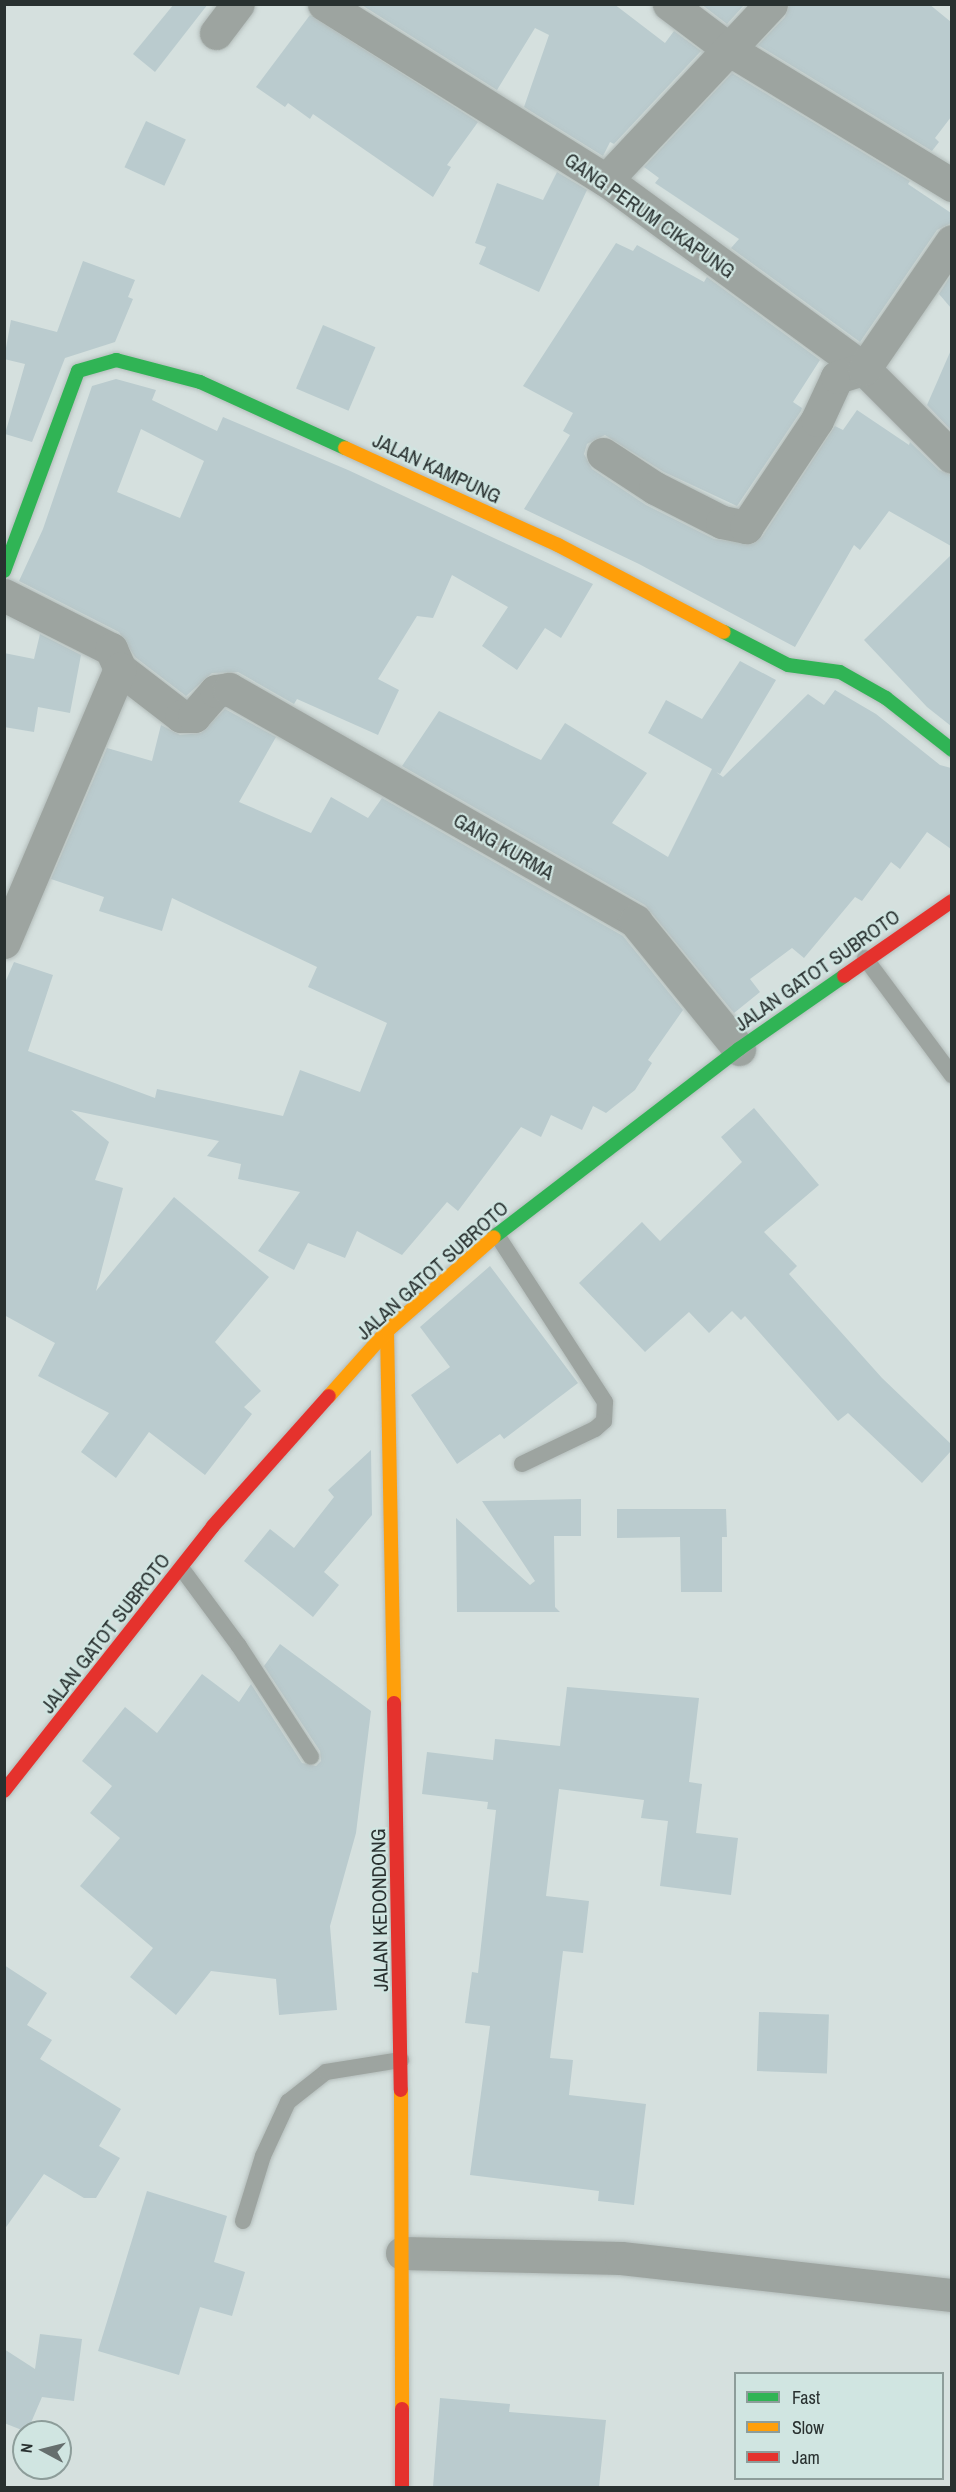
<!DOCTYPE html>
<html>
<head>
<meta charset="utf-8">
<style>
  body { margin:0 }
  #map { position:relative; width:956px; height:2492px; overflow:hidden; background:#d5e0de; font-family:"Archivo Narrow",sans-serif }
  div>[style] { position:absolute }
  .building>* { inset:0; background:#bacbce; transform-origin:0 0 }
  .roads { filter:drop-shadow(0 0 2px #b3bcba) drop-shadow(0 0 2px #b3bcba) }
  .lane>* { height:16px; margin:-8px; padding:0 8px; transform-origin:8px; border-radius:8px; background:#9da4a0 }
  .street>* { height:33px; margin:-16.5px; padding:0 16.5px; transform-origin:16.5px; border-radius:16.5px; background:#9da4a0 }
  .fast>* { height:14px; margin:-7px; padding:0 7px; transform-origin:7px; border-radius:7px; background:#30b455 }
  .slow>* { height:14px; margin:-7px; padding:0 7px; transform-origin:7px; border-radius:7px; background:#ff9f0a }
  .jam>* { height:14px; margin:-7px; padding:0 7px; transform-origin:7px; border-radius:7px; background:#e5322d }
  span { translate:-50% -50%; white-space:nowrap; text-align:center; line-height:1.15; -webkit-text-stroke:4.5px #d0e5e1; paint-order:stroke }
  .street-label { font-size:20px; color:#293130 }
  .frame { position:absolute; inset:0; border:6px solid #293130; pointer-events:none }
  .legend { position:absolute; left:734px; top:2372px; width:210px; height:108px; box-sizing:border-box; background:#d0e5e1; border:2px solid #8d9d9a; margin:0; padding:8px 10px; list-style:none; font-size:18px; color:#293130 }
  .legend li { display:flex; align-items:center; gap:12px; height:30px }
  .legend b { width:30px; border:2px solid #8d9d9a }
  .north { position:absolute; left:12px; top:2420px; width:60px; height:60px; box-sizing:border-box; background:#d0e5e1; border:2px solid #8d9d9a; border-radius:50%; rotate:277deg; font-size:16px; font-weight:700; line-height:24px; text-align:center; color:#293130 }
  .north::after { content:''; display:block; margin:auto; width:21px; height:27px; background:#656e6d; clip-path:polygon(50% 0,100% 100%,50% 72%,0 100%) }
</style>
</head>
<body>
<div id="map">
  <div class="building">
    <i style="clip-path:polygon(174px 4px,208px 4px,155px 72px,133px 54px)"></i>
    <i style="clip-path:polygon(360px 4px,614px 4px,665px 43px,674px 31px,701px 51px,614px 144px,610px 142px,603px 156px,524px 107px,549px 35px,535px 28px,497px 90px)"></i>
    <i style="clip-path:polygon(701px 4px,745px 4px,727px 24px)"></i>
    <i style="clip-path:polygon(789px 4px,929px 4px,951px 22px,951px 117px,935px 138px,939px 142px,932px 151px,758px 45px,785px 17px)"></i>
    <i style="clip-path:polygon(310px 15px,478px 122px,447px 165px,451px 167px,433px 197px,313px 114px,310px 119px,288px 103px,285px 107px,256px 87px)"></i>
    <i style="clip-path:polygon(732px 73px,910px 181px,908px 184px,951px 213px,951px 223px,937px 230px,860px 342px,731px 248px,739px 239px,655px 183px,659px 178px,644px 167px)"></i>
    <i style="left:146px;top:121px;width:44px;height:51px;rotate:25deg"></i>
    <i style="clip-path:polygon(557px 172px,587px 190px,539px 292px,479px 264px,486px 247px,475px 243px,497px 183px,543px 200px)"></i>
    <i style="clip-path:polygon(616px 243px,633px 251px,637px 245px,704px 282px,707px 277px,820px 360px,793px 402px,802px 408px,801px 411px,737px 506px,664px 472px,605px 435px,587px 444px,584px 454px,592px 469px,646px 505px,714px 539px,752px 544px,762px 537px,835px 426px,843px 430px,857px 410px,909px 445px,910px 442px,939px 470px,951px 475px,951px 546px,889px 511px,860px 550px,854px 545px,795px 647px,639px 564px,524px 509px,570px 435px,563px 431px,573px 413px,523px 386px)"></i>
    <i style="clip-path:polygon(83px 261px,135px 280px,128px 297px,133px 299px,115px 342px,65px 358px,32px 442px,5px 434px,25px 364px,4px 359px,11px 320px,57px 332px)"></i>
    <i style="clip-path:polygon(951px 275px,951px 308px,939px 294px)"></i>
    <i style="left:323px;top:325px;width:57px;height:69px;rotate:23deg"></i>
    <i style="clip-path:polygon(951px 350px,951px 430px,927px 405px)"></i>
    <i style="clip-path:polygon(evenodd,116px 379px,156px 390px,152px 400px,217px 431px,223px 417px,348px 470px,593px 584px,561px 638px,545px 628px,517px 670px,482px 646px,508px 607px,452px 575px,433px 618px,417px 616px,378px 679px,399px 690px,378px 735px,297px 699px,294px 704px,238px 672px,212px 673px,186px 696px,135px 657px,119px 632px,19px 581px,43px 529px,92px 386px,116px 379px,141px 429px,204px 461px,180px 518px,117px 492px,141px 429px)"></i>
    <i style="clip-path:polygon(951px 555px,951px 726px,927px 707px,864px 640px)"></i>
    <i style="clip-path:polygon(40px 634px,81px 655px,70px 713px,38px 707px,34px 732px,4px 727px,4px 653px,34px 659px)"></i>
    <i style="clip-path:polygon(740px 661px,776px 680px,720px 774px,716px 772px,723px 777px,808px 694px,824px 705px,835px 690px,876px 714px,940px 765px,951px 768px,951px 849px,927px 832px,900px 869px,891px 862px,862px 901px,855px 897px,804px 958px,792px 948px,750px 979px,760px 992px,734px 1013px,645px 905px,402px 766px,439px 711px,541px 760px,565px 723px,647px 773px,612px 823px,668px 857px,712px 769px,648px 733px,666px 700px,702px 719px)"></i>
    <i style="clip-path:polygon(225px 709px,276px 737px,239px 802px,311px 833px,331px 797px,368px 818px,382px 798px,623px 936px,683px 1010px,648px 1060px,652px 1063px,635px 1090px,606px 1113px,593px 1106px,582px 1130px,551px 1115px,541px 1137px,521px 1127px,458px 1211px,447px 1202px,402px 1255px,357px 1231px,345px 1258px,308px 1243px,294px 1270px,258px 1251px,300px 1192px,238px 1179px,241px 1164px,207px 1156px,219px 1141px,71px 1110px,109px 1142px,95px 1180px,123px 1188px,96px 1291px,174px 1197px,269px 1277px,215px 1342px,261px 1391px,244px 1407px,252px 1414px,205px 1475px,149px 1432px,116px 1478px,81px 1452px,109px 1413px,38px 1376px,55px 1343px,4px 1315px,4px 985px,14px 962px,53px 975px,28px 1051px,155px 1098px,157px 1089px,283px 1116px,300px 1070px,360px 1092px,387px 1023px,308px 987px,317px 967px,172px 898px,162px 931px,99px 911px,104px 897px,51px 879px,107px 748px,152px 761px,161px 725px,180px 735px,201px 733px)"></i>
    <i style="clip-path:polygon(754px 1108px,819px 1185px,764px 1232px,797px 1266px,789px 1274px,882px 1378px,951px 1444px,951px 1451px,922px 1483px,848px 1413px,838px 1421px,745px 1316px,741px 1320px,732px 1311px,709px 1333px,689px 1312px,645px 1352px,579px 1283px,642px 1222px,660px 1241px,742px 1162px,721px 1137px)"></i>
    <i style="clip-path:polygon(490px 1266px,578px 1383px,504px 1439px,500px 1434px,457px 1464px,411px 1395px,450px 1367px,420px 1327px)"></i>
    <i style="clip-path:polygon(371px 1450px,372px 1515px,324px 1572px,339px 1585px,313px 1617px,244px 1561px,270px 1529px,294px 1548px,334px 1497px,328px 1490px)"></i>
    <i style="clip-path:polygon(581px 1499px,581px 1536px,554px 1536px,555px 1607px,560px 1612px,457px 1612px,456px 1518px,530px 1585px,535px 1581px,482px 1501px)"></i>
    <i style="clip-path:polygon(617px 1509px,726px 1509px,727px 1537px,722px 1537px,722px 1592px,681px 1592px,680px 1537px,617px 1538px)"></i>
    <i style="clip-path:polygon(280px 1644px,371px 1711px,356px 1833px,330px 1926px,337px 2010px,279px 2015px,276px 1979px,211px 1971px,176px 2015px,130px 1977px,153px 1948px,80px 1886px,120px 1838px,90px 1813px,112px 1786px,82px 1761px,125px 1707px,157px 1733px,202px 1674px,239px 1702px,251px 1684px,302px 1763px,316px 1766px,321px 1761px,320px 1751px,264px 1666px)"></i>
    <i style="clip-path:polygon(567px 1687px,699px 1698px,689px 1782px,702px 1784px,696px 1833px,738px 1838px,731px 1895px,660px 1886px,668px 1821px,641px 1818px,644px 1800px,559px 1789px,546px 1896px,589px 1901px,583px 1953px,563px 1951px,550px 2058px,573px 2060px,569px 2095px,646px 2104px,634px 2205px,598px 2201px,599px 2191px,470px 2175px,490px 2026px,465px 2023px,472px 1972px,478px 1973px,496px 1810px,487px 1809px,488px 1802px,422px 1794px,427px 1752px,493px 1760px,495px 1739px,560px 1746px)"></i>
    <i style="clip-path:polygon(4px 1965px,47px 1993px,27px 2025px,52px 2040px,40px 2059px,121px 2109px,99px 2146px,120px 2158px,96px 2198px,84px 2198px,44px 2174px,4px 2230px)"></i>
    <i style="left:759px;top:2012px;width:70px;height:59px;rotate:2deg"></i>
    <i style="clip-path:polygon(147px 2191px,227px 2216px,214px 2262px,245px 2272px,232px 2316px,200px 2307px,179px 2375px,98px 2351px)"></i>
    <i style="clip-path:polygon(40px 2334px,82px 2339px,74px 2401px,42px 2397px,27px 2432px,4px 2423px,4px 2349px,35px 2369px)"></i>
    <i style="clip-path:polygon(440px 2398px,510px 2404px,509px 2412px,606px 2420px,599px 2487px,433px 2487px)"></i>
  </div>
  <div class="roads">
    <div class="lane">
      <i style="left:865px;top:958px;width:146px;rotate:53.4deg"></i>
      <i style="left:497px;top:1235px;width:199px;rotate:57.1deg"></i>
      <i style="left:605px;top:1402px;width:19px;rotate:93deg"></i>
      <i style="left:604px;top:1421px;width:12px;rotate:138deg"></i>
      <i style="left:595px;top:1429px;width:81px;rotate:154.4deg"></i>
      <i style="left:182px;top:1569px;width:96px;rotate:53.5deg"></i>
      <i style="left:239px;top:1646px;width:132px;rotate:57deg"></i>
      <i style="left:243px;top:2221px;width:68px;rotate:-72.9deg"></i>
      <i style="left:263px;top:2156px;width:60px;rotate:-65.2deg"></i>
      <i style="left:288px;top:2102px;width:48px;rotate:-38.3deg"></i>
      <i style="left:326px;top:2072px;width:76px;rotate:-9.1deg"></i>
    </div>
    <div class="street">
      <i style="left:324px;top:4px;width:332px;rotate:32deg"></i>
      <i style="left:606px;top:180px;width:320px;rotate:36.2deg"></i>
      <i style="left:864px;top:369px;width:124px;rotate:45deg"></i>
      <i style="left:669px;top:4px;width:76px;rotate:37deg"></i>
      <i style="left:730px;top:50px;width:260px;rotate:31.3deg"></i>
      <i style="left:216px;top:33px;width:36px;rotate:-53deg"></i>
      <i style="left:606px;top:180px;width:241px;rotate:-46.8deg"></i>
      <i style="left:603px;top:454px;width:62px;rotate:33.2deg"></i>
      <i style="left:655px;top:488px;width:75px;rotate:26.9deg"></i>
      <i style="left:722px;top:522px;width:25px;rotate:12deg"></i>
      <i style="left:746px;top:527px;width:128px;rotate:-56.4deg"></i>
      <i style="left:817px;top:420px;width:47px;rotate:-65.1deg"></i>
      <i style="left:837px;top:377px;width:28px;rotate:-17deg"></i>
      <i style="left:864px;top:369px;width:155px;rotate:-55.5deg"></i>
      <i style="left:4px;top:595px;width:120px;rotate:26.8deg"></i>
      <i style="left:111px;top:649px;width:22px;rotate:66deg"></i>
      <i style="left:120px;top:669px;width:77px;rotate:37.6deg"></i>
      <i style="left:181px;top:716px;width:13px"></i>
      <i style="left:194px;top:716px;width:33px;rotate:-49deg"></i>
      <i style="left:216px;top:691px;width:13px;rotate:-9deg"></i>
      <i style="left:229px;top:689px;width:468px;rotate:29.7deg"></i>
      <i style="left:635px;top:921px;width:165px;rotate:50.9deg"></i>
      <i style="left:4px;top:942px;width:297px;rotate:-67deg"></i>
      <i style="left:402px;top:2253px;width:219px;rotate:1.3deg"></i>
      <i style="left:621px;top:2258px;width:333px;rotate:6.4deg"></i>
    </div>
    <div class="fast">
      <i style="left:4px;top:571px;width:213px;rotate:-69.7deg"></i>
      <i style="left:78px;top:371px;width:40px;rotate:-16deg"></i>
      <i style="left:116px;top:360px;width:87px;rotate:14.7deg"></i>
      <i style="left:200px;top:382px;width:159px;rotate:24.5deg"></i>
      <i style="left:724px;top:632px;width:72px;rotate:27.3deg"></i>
      <i style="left:788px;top:665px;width:52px;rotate:7.7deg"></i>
      <i style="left:840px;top:672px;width:53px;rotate:29.5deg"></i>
      <i style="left:886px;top:698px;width:84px;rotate:38.2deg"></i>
      <i style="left:494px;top:1237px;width:309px;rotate:-37.5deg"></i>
      <i style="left:739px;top:1049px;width:128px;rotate:-34.8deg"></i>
    </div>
    <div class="slow">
      <i style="left:345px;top:448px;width:234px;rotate:24.5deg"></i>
      <i style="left:558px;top:545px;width:187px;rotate:27.7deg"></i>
      <i style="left:387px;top:1331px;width:372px;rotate:88.9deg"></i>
      <i style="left:329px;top:1396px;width:87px;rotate:-48.3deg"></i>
      <i style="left:387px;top:1331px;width:142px;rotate:-41.3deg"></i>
      <i style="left:401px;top:2090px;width:319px;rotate:89.8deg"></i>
    </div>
    <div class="jam">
      <i style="left:844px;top:976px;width:131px;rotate:-34.8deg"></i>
      <i style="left:394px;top:1703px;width:387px;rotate:89deg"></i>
      <i style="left:4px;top:1791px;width:337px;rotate:-51.7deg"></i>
      <i style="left:213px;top:1526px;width:174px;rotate:-48.3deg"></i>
      <i style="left:402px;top:2409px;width:79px;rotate:90deg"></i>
    </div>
  </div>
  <div class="street-label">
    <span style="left:650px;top:215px;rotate:35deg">GANG PERUM CIKAPUNG</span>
    <span style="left:437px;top:468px;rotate:25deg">JALAN KAMPUNG</span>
    <span style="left:504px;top:846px;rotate:30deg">GANG KURMA</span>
    <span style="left:817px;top:970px;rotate:-35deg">JALAN GATOT SUBROTO</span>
    <span style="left:432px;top:1270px;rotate:-42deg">JALAN GATOT SUBROTO</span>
    <span style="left:105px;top:1633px;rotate:-52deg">JALAN GATOT SUBROTO</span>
    <span style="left:379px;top:1910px;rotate:-91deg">JALAN KEDONDONG</span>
  </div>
  <div class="frame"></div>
  <ul class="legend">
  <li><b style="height:8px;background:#30b455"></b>Fast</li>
  <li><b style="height:8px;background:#ff9f0a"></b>Slow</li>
  <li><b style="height:8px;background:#e5322d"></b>Jam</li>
  </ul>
  <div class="north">N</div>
</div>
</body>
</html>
